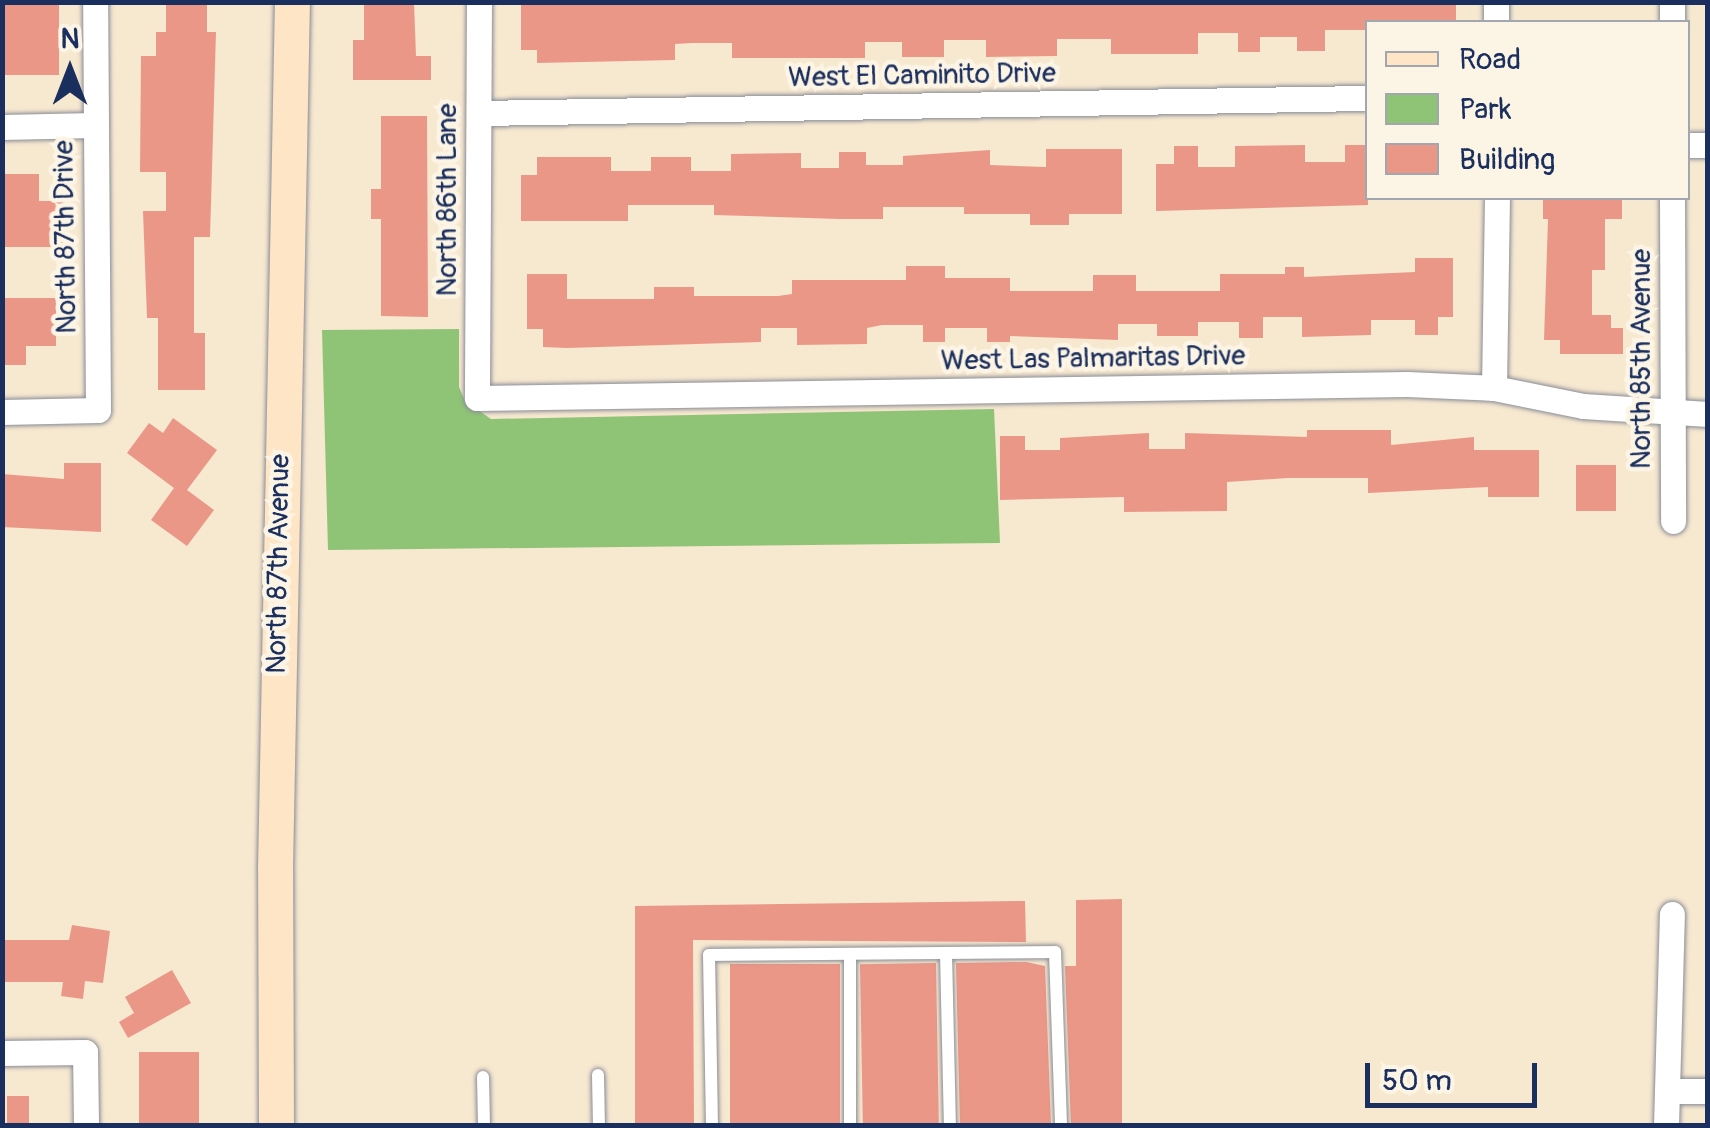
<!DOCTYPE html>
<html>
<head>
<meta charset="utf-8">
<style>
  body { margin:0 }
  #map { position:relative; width:1710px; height:1128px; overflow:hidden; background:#f7e8d0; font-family:Pangolin,sans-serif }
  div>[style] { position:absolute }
  .green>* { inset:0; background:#8fc477 }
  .building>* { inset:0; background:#eb9788; transform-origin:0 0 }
  .roads { filter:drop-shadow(0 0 2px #898c97) drop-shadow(0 0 2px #898c97) }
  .lane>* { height:12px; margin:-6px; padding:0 6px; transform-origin:6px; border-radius:6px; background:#fff }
  .street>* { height:25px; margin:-12.5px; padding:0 12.5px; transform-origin:12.5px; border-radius:12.5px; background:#fff }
  .secondary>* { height:35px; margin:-17.5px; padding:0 17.5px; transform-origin:17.5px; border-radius:17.5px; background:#fde5c5 }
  span { translate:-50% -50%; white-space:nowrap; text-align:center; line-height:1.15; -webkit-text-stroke:9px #fcf5e5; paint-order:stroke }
  .street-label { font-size:28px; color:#1b2f5e }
  .frame { position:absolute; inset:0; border:5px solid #1b2f5e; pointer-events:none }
  .legend { position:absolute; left:1365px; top:20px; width:325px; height:180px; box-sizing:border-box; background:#fcf5e5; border:2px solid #a2a6af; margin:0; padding:12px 18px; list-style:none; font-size:30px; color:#1b2f5e }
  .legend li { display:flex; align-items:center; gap:20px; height:50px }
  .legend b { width:50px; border:2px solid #a2a6af }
  .north { position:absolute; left:20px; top:20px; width:100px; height:100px; -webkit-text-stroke:8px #fcf5e5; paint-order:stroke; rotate:0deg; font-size:28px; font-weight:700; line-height:40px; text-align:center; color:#1b2f5e }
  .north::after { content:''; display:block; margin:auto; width:35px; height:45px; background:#1b2f5e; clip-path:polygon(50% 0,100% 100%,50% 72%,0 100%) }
  .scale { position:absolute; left:1365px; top:1063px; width:172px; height:45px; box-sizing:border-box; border:5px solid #1b2f5e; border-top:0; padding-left:12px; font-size:30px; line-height:35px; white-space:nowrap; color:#1b2f5e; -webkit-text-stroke:8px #fcf5e5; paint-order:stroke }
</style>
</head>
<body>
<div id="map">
  <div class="green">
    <i style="clip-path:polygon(459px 329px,459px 387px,465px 401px,491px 419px,994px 409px,1000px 543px,328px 550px,322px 330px)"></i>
  </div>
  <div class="building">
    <i style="left:2px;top:2px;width:57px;height:73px"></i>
    <i style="clip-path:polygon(166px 2px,207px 2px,207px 32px,216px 32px,210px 237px,194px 237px,194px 333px,205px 333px,205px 390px,158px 390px,158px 318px,147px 318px,143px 211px,166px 211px,166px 172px,140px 172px,141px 56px,156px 56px,156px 32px,166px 32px)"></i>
    <i style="clip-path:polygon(364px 2px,414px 2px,416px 56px,431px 56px,431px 80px,353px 80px,353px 40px,364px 40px)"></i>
    <i style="clip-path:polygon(521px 2px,1456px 2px,1456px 22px,1368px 22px,1368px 30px,1325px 30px,1325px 51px,1297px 51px,1297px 37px,1260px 37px,1260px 52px,1238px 52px,1238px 33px,1198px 33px,1198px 54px,1111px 54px,1111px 39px,1057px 39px,1057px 56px,986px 57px,986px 40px,944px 40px,944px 57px,902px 57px,902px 42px,865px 42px,865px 58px,732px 58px,732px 43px,692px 43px,675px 44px,675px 60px,537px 63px,537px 50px,521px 50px)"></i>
    <i style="clip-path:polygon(381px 116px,427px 116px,428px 317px,381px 316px,381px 219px,371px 219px,371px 189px,381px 189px)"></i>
    <i style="clip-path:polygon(1305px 145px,1305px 162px,1345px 162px,1345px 145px,1367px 145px,1368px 205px,1156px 211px,1156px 164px,1174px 164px,1174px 146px,1198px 146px,1198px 167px,1235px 167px,1235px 146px)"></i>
    <i style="clip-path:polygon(1046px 149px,1122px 149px,1122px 214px,1069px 214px,1069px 225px,1030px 225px,1030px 214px,964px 214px,964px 207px,883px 207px,883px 219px,839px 219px,714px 215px,714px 205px,628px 205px,628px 221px,521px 221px,521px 175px,537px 175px,537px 157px,611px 157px,611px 171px,651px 171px,651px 157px,691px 157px,691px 171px,731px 171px,731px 154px,801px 153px,801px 168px,839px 168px,839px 152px,866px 152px,866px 165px,903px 165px,903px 156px,990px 150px,990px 165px,1046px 167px)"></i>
    <i style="clip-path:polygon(5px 174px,39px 174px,39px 201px,63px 201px,63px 247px,5px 247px)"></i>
    <i style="clip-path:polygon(1543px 198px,1622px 198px,1622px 219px,1605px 219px,1605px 270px,1592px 270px,1592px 315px,1611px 315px,1611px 328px,1623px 328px,1623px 354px,1560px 354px,1560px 340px,1544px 340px,1548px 219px,1543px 219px)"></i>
    <i style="clip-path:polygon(1415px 258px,1453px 258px,1453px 317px,1438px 317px,1438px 335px,1415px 335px,1415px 320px,1371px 320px,1371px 335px,1302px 337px,1302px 317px,1263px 317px,1263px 338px,1239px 338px,1239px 322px,1198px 322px,1198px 336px,1157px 336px,1157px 324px,1118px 324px,1118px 340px,1010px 336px,1010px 342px,987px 342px,987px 328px,945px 328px,945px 342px,923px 342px,923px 325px,882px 325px,867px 328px,867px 344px,797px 345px,797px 328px,761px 328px,761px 342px,567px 348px,543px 347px,543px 329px,527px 329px,527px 274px,567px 274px,567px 299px,654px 299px,654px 287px,694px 287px,694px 296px,778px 296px,792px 294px,792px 280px,906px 280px,906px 266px,945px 266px,945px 278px,1010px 278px,1010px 291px,1093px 291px,1093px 275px,1136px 275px,1136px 291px,1220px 291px,1220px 274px,1285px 274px,1285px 267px,1304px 267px,1304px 277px,1415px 272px)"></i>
    <i style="clip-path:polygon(2px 298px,56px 298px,56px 346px,26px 346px,26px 365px,2px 365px)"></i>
    <i style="clip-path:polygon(173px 418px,217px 450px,187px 490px,214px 510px,187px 546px,151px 520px,174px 488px,127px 453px,149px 423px,163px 433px)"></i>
    <i style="clip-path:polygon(1307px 430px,1391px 430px,1391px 445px,1474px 437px,1474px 450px,1539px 450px,1539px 497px,1488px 497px,1488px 487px,1368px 493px,1368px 478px,1287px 478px,1227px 482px,1227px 511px,1124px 512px,1124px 497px,1000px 500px,1000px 436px,1025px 436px,1025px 450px,1060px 450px,1060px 438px,1149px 433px,1149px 449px,1185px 449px,1185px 433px,1307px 437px)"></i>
    <i style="clip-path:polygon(64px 463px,101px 463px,101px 532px,2px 527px,2px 474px,64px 479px)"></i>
    <i style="left:1576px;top:465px;width:40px;height:46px"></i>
    <i style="clip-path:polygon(1122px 899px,1122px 1126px,1071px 1126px,1065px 966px,1076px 966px,1076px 900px)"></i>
    <i style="clip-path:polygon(1025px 901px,1026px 942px,693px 940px,694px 1126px,635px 1126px,635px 906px)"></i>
    <i style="clip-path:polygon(72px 925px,110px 931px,103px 983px,85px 981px,83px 999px,61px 996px,63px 982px,2px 982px,2px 940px,69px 940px)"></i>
    <i style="clip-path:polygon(1026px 962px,1045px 966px,1051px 1126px,960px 1126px,956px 963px)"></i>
    <i style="left:936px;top:963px;width:163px;height:76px;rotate:89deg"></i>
    <i style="left:840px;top:964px;width:162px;height:110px;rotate:90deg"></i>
    <i style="clip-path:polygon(172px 970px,191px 1003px,128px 1038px,119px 1022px,134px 1013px,125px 997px)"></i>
    <i style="left:139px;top:1052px;width:60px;height:74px"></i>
    <i style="left:7px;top:1096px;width:22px;height:30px"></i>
  </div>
  <div class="roads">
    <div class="lane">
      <i style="left:946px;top:953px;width:173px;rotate:88.7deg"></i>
      <i style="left:850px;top:954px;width:172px;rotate:90deg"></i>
      <i style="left:598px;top:1075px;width:51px;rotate:88.9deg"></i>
      <i style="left:483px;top:1077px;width:49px;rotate:88.8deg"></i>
      <i style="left:712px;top:1126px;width:171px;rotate:-91deg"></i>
      <i style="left:709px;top:955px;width:346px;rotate:-0.5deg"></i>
      <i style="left:1055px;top:952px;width:174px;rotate:88deg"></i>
    </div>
    <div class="street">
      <i style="left:479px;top:2px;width:396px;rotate:90.3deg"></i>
      <i style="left:477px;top:398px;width:930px;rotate:-0.86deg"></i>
      <i style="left:1407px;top:384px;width:87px;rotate:2.6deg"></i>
      <i style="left:1494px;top:388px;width:91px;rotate:11.4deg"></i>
      <i style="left:1583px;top:406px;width:125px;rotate:3.7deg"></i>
      <i style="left:1672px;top:2px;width:20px;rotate:90deg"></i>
      <i style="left:1496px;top:22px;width:20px;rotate:-90deg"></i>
      <i style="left:479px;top:113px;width:889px;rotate:-0.97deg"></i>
      <i style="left:2px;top:127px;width:92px;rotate:-1.2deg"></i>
      <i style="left:1688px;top:145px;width:20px"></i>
      <i style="left:1672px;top:198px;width:323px;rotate:89.8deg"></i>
      <i style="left:1494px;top:388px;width:190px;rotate:-89.1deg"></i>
      <i style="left:2px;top:412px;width:96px;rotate:-1.2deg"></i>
      <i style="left:98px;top:410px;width:408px;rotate:-90.4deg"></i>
      <i style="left:2px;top:1053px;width:83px;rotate:-0.7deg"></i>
      <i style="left:85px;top:1052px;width:74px;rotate:89.2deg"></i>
      <i style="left:1667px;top:1091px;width:41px"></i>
      <i style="left:1666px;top:1126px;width:212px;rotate:-88.4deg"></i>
    </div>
    <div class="secondary">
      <i style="left:276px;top:1126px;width:257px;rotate:-90.2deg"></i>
      <i style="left:275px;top:869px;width:867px;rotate:-88.88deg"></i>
    </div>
  </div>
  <div class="street-label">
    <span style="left:922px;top:76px;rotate:-1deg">West El Caminito Drive</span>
    <span style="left:448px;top:200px;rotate:-90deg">North 86th Lane</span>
    <span style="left:66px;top:237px;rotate:-91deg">North 87th Drive</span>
    <span style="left:1093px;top:359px;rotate:-1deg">West Las Palmaritas Drive</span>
    <span style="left:1642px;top:359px;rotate:-90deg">North 85th Avenue</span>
    <span style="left:279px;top:564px;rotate:-89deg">North 87th Avenue</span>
  </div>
  <div class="frame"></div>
  <ul class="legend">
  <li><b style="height:12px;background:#fde5c5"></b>Road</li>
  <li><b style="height:28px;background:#8fc477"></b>Park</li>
  <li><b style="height:28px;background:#eb9788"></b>Building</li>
  </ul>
  <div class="north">N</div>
  <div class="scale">50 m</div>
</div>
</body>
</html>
